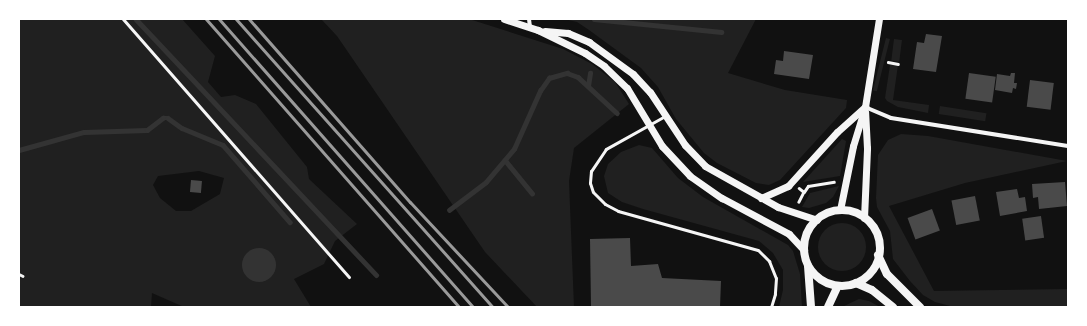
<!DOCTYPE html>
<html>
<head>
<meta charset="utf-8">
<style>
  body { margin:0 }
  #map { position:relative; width:1087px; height:326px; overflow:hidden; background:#111; font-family:"Varela Round",sans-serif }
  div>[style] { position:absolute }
  .green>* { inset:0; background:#202020; transform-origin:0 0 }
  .round { border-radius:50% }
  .water>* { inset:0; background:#333 }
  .stream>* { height:4.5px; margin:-2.25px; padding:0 2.25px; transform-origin:2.25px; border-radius:2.25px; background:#333 }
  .building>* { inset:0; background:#4a4a4a; transform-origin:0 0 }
  .path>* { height:2.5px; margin:-1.25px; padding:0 1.25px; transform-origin:1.25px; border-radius:1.25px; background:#f5f5f5 }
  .service>* { height:3px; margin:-1.5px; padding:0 1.5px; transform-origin:1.5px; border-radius:1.5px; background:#f5f5f5 }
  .minor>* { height:4px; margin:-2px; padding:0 2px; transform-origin:2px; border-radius:2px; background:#f5f5f5 }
  .tertiary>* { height:7px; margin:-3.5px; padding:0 3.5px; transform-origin:3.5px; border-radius:3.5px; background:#f5f5f5 }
  .secondary>* { height:8px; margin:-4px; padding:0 4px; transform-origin:4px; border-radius:4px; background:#f5f5f5 }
  .secondary>.ring { margin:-4px; padding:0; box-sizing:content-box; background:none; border:8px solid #f5f5f5; border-radius:50% }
  .rail>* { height:3px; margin:-1.5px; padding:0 1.5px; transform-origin:1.5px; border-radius:1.5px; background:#9a9a9a }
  span { translate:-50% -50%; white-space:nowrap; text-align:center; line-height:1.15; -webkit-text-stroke:3.5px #fff; paint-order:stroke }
  .frame { position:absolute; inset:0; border:20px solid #fff; pointer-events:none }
</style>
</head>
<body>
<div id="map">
  <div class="green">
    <i style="clip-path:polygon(evenodd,19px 19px,182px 19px,215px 56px,208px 82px,221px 97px,235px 95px,256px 104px,307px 167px,309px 179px,357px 224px,335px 241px,324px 264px,294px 279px,311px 307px,184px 307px,152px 293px,151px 307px,19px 307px,19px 19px,199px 171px,224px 178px,220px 194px,191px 211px,176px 211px,160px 198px,153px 185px,158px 176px,199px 171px)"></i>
    <i style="clip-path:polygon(321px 19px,469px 19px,563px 49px,592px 64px,615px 82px,629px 104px,574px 148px,569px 181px,574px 307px,537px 307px,485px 252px,337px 36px)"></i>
    <i style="clip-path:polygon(564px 19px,756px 19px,728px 73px,785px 90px,847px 100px,846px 108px,780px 180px,769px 185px,756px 183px,717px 163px,704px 153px,676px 119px,658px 87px,641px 68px,589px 30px,577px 22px)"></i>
    <i style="left:886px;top:38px;width:4px;height:54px;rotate:14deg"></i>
    <i style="left:894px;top:39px;width:8px;height:22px;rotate:7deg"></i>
    <i style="clip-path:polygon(890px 65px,898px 65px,893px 100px,929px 105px,928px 113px,898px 107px,887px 101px,885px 98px)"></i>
    <i style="left:940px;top:106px;width:47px;height:8px;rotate:9deg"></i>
    <i style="clip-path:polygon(901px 134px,928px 136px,1067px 161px,965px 183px,889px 206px,934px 291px,1068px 289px,1068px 307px,954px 307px,935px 302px,923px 295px,910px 281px,893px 259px,890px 231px,877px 207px,876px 198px,878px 155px,888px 140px)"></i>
    <i style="clip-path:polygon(842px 139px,846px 141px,840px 176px,803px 182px)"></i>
    <i style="clip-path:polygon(639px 145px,652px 148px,678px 178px,703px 197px,788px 245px,793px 251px,800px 274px,802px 307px,779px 307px,783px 290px,783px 270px,773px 253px,759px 241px,643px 209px,622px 202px,608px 193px,604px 176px,608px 164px,621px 152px)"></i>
    <i style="clip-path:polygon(839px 186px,833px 197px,826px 203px,809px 208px,802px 207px,810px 193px)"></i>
    <i class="round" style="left:818px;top:223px;width:48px;height:48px"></i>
    <i style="clip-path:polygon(859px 299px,869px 301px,880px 307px,842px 307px)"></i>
  </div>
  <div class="water">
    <i class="round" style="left:242px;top:248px;width:34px;height:34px"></i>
  </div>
  <div class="stream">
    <i style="left:136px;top:19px;width:351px;rotate:46.8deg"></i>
    <i style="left:594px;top:19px;width:128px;rotate:5.8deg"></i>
    <i style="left:588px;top:86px;width:13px;rotate:-81deg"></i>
    <i style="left:19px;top:150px;width:67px;rotate:-15.5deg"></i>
    <i style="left:84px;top:132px;width:63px;rotate:-1.8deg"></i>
    <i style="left:147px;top:130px;width:20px;rotate:-37deg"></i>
    <i style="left:163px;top:118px;width:5px"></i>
    <i style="left:168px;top:118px;width:17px;rotate:36deg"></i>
    <i style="left:182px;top:128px;width:44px;rotate:22.5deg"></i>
    <i style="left:223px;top:145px;width:102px;rotate:49deg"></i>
    <i style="left:505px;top:160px;width:43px;rotate:50.7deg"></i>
    <i style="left:449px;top:210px;width:46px;rotate:-37.1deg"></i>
    <i style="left:486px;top:182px;width:43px;rotate:-49.7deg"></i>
    <i style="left:514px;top:149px;width:64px;rotate:-65.9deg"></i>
    <i style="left:540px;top:91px;width:16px;rotate:-55deg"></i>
    <i style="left:549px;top:78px;width:19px;rotate:-16deg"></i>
    <i style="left:567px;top:73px;width:12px;rotate:20deg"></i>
    <i style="left:578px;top:77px;width:53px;rotate:42.7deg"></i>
  </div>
  <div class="building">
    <i style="clip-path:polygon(926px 34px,942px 36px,936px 72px,913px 69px,917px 42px,924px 43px)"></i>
    <i style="clip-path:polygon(784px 51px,813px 55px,809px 79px,774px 74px,776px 60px,783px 61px)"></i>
    <i style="left:969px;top:73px;width:27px;height:26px;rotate:8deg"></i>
    <i style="clip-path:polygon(1011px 73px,1015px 73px,1014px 83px,1017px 83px,1016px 89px,1013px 88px,1012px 93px,995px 90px,997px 74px,1010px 76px)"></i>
    <i style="left:1030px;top:80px;width:24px;height:27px;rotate:7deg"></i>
    <i style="left:191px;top:180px;width:11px;height:12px;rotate:5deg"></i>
    <i style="clip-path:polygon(1065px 182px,1067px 206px,1039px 209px,1038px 197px,1033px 198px,1032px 184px)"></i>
    <i style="clip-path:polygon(1017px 189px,1019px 198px,1025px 197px,1027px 211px,1000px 216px,996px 192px)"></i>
    <i style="left:975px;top:196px;width:25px;height:24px;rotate:79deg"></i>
    <i style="left:932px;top:209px;width:23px;height:26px;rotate:70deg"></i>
    <i style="left:1041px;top:216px;width:22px;height:19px;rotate:82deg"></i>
    <i style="clip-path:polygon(630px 238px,631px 266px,658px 264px,662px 278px,721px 281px,720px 307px,591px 307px,590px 239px)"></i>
  </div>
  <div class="path">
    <i style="left:888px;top:62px;width:10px;rotate:11deg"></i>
    <i style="left:799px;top:188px;width:6px;rotate:39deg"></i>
    <i style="left:804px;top:192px;width:11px;rotate:117deg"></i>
    <i style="left:804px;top:192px;width:7px;rotate:-56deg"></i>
    <i style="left:808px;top:186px;width:26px;rotate:-9deg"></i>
    <i style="left:19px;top:274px;width:4px;rotate:27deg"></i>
  </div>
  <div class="service">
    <i style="left:123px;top:19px;width:343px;rotate:48.8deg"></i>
    <i style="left:665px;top:116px;width:68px;rotate:150.8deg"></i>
    <i style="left:606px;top:149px;width:27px;rotate:124deg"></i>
    <i style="left:591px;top:171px;width:12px;rotate:95deg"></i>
    <i style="left:590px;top:183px;width:9px;rotate:72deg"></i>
    <i style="left:593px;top:192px;width:17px;rotate:45deg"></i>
    <i style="left:605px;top:204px;width:15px;rotate:28deg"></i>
    <i style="left:618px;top:211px;width:145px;rotate:15.6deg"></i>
    <i style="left:758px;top:250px;width:16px;rotate:45deg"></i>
    <i style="left:769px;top:261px;width:18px;rotate:68deg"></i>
    <i style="left:776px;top:278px;width:16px;rotate:94deg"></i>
    <i style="left:775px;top:294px;width:14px;rotate:107deg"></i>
  </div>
  <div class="minor">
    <i style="left:529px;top:19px;width:8px;rotate:83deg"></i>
    <i style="left:865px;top:107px;width:28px;rotate:23deg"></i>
    <i style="left:891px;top:118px;width:179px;rotate:9deg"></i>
  </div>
  <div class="tertiary">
    <i style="left:504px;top:19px;width:36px;rotate:18deg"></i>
    <i style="left:538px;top:30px;width:52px;rotate:26.1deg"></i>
    <i style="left:585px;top:53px;width:23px;rotate:34deg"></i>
    <i style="left:604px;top:66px;width:32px;rotate:44deg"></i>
    <i style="left:627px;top:88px;width:68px;rotate:58.9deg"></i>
    <i style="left:662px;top:146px;width:41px;rotate:47deg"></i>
    <i style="left:690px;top:176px;width:39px;rotate:35deg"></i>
    <i style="left:722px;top:198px;width:76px;rotate:28.2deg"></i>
    <i style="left:789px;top:234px;width:22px;rotate:47deg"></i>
    <i style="left:545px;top:31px;width:23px;rotate:5deg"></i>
    <i style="left:568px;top:33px;width:23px;rotate:23deg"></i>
    <i style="left:589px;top:42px;width:54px;rotate:36deg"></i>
    <i style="left:633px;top:74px;width:25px;rotate:47deg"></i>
    <i style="left:650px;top:92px;width:64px;rotate:56.6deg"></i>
    <i style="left:685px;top:145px;width:29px;rotate:46deg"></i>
    <i style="left:705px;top:166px;width:84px;rotate:29.3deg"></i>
    <i style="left:778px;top:207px;width:41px;rotate:18.4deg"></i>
    <i style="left:761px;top:198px;width:30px;rotate:-24deg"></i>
    <i style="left:788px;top:186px;width:73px;rotate:-47.8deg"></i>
    <i style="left:837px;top:132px;width:38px;rotate:-42deg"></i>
    <i style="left:840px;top:210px;width:65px;rotate:-78.5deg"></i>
    <i style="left:853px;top:146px;width:41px;rotate:-72.9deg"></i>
    <i style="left:865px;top:107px;width:89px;rotate:-81deg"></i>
    <i style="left:864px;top:218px;width:70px;rotate:-87.5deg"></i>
    <i style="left:867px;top:148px;width:36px;rotate:-93deg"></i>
  </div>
  <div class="secondary">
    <i class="ring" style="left:804px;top:210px;width:68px;height:68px"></i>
    <i style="left:878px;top:255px;width:21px;rotate:65deg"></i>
    <i style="left:887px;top:274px;width:47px;rotate:45deg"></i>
    <i style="left:808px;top:266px;width:41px;rotate:85.8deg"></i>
    <i style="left:856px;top:283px;width:17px;rotate:24deg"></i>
    <i style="left:872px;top:290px;width:27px;rotate:39deg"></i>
    <i style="left:828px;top:307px;width:23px;rotate:-65deg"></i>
  </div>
  <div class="rail">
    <i style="left:206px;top:19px;width:383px;rotate:48.7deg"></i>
    <i style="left:219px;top:19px;width:384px;rotate:48.6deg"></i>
    <i style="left:236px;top:19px;width:386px;rotate:48.3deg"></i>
    <i style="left:249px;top:19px;width:244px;rotate:48.7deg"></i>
    <i style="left:410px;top:202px;width:144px;rotate:47deg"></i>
  </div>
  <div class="frame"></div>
</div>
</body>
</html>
